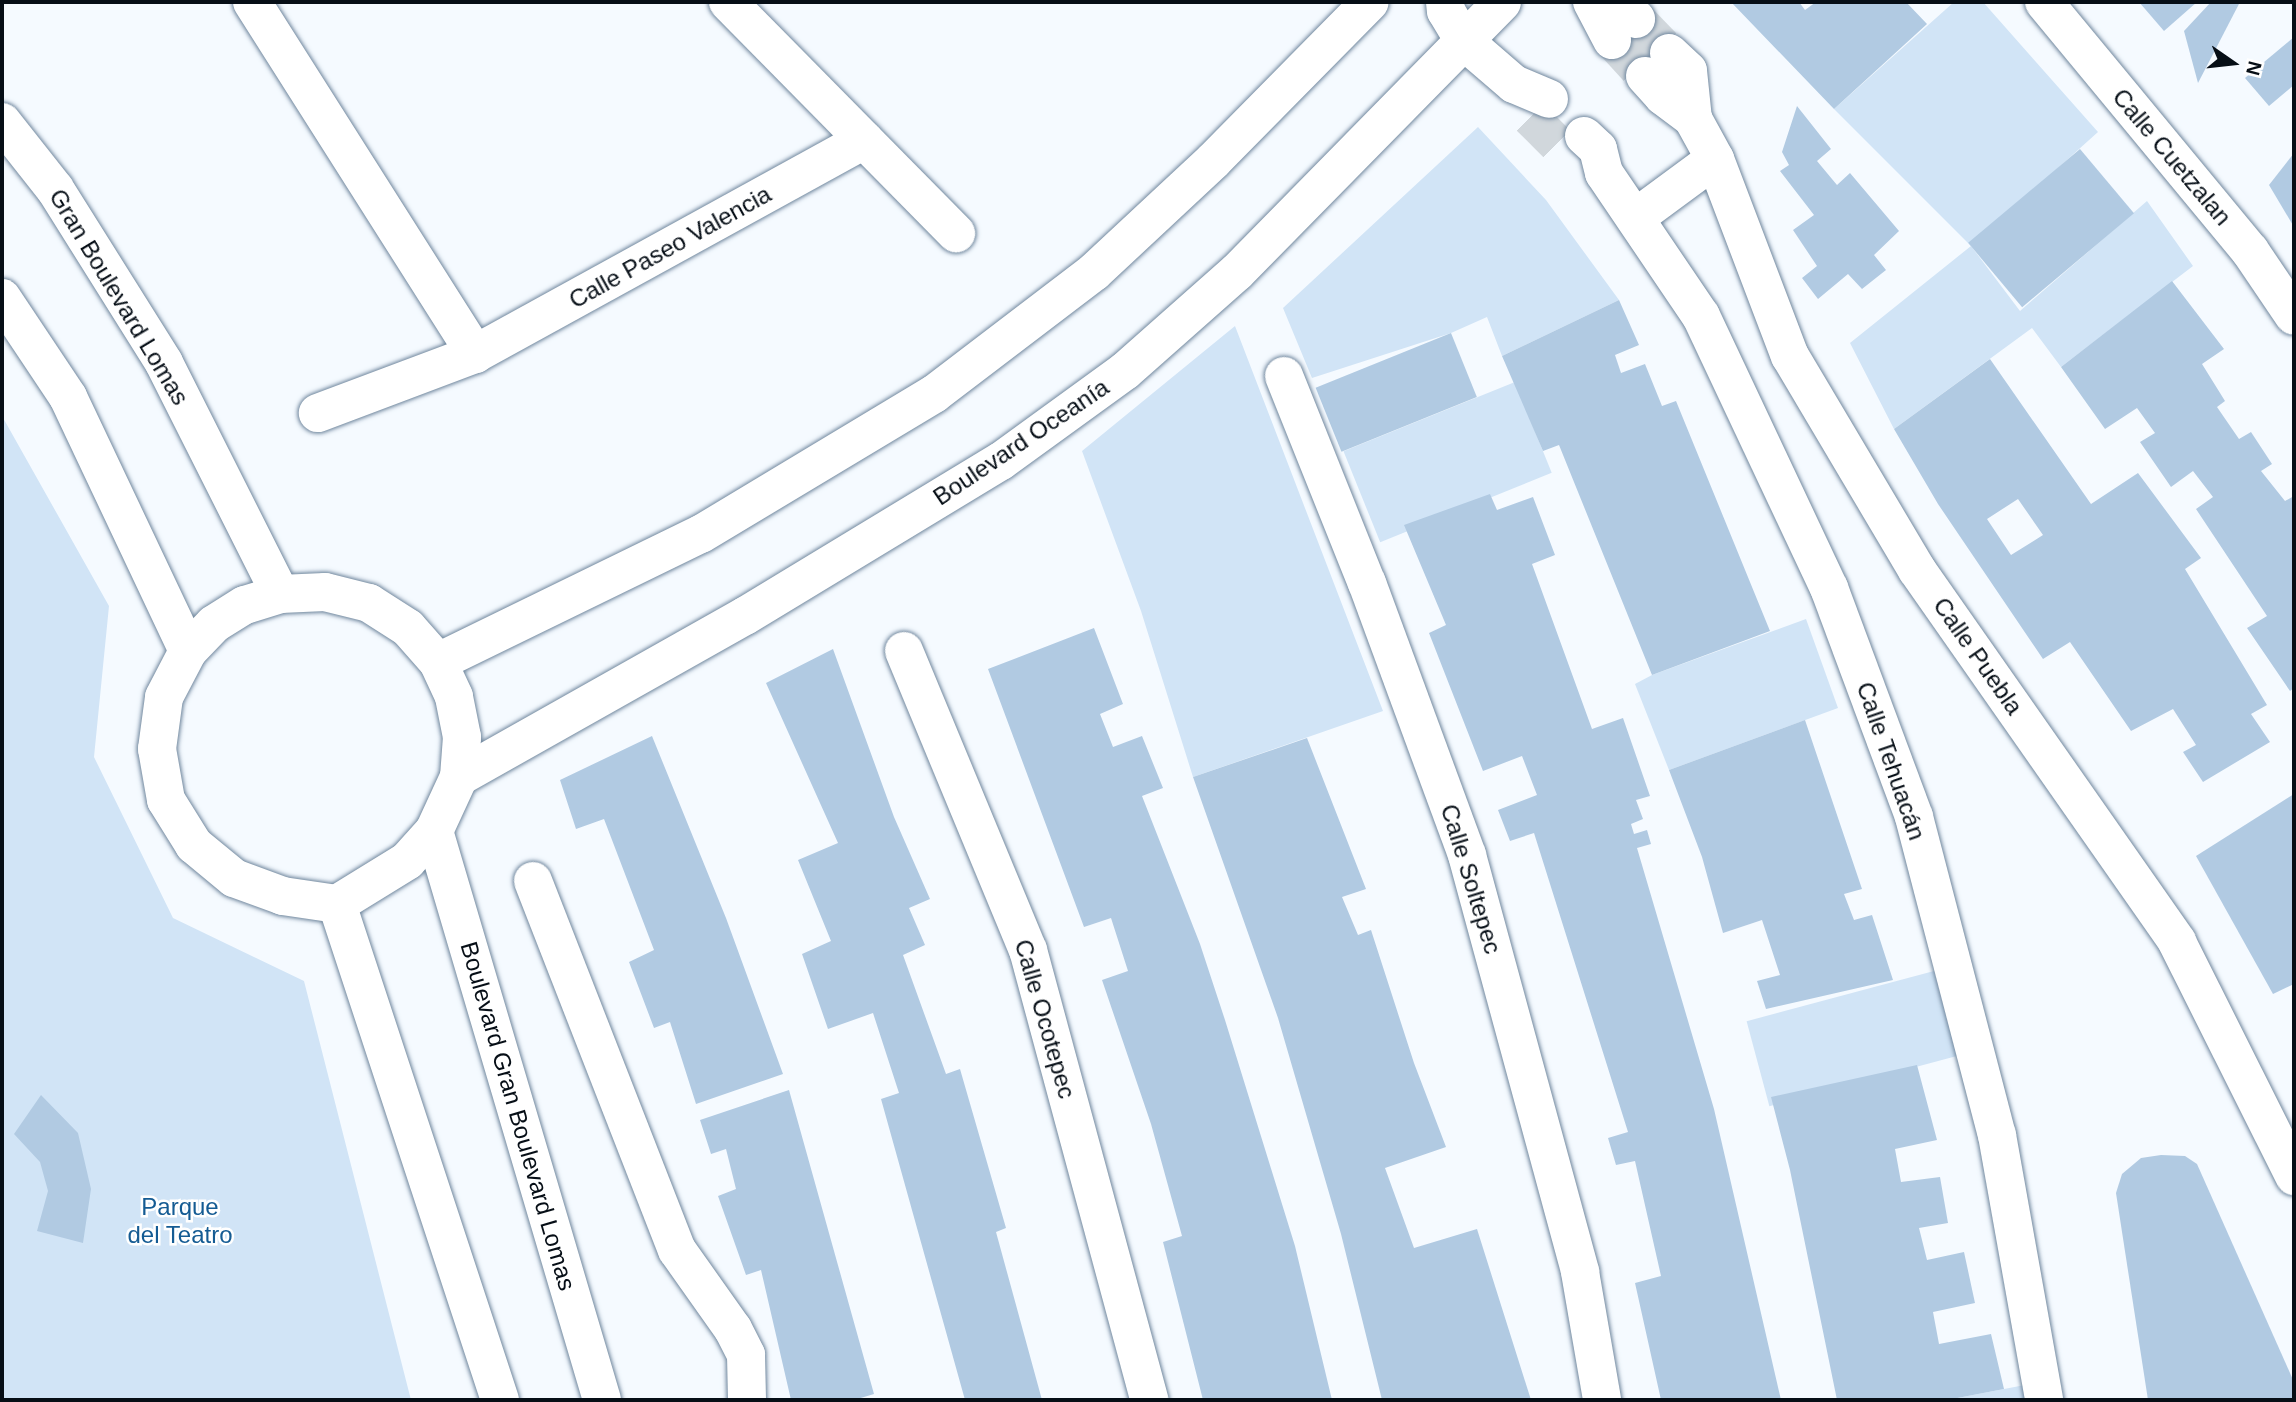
<!DOCTYPE html>
<html>
<head>
<meta charset="utf-8">
<style>
  body { margin:0 }
  #map { position:relative; width:2296px; height:1402px; overflow:hidden; background:#f5faff; font-family:Arial,sans-serif }
  div>[style] { position:absolute }
  .green>* { inset:0; background:#d1e4f6; transform-origin:0 0 }
  .building>* { inset:0; background:#b1cae2; transform-origin:0 0 }
  .minor-tunnel>* { height:38px; margin-top:-19px; transform-origin:0; background:repeating-linear-gradient(90deg,#d1d7dc 0 38px,transparent 0 57px) }
  .roads { filter:drop-shadow(0 0 2px #70879e) drop-shadow(0 0 2px #70879e) }
  .minor>* { height:38px; margin:-19px; padding:0 19px; transform-origin:19px; border-radius:19px; background:#fff }
  .tertiary>* { height:38px; margin:-19px; padding:0 19px; transform-origin:19px; border-radius:19px; background:#fff }
  .secondary>* { height:38px; margin:-19px; padding:0 19px; transform-origin:19px; border-radius:19px; background:#fff }
  span { translate:-50% -50%; white-space:nowrap; text-align:center; line-height:1.15; -webkit-text-stroke:5px #fff; paint-order:stroke }
  .street-label { font-size:24px; color:#060e16 }
  .park-label { font-size:24px; color:#145b93 }
  .frame { position:absolute; inset:0; border:4px solid #060e16; pointer-events:none }
  .north { position:absolute; left:2198px; top:28px; width:70px; height:70px; -webkit-text-stroke:5px #fff; paint-order:stroke; rotate:104deg; font-size:19px; font-weight:700; line-height:28px; text-align:center; color:#060e16 }
  .north::after { content:''; display:block; margin:auto; width:24px; height:32px; background:#060e16; clip-path:polygon(50% 0,100% 100%,50% 72%,0 100%) }
</style>
</head>
<body>
<div id="map">
  <div class="green">
    <i style="clip-path:polygon(1954px 2px,1983px 2px,2098px 132px,1971px 246px,2020px 311px,2147px 201px,2193px 266px,2061px 367px,2032px 328px,1894px 429px,1850px 343px,1971px 246px,1834px 109px)"></i>
    <i style="clip-path:polygon(1478px 127px,1546px 200px,1619px 300px,1502px 356px,1487px 317px,1451px 333px,1312px 378px,1283px 308px)"></i>
    <i style="clip-path:polygon(1235px 326px,1383px 711px,1193px 777px,1141px 611px,1082px 451px)"></i>
    <i style="left:1515px;top:382px;width:98px;height:185px;rotate:68deg"></i>
    <i style="clip-path:polygon(2px 416px,109px 606px,94px 757px,173px 918px,304px 981px,411px 1400px,2px 1400px)"></i>
    <i style="clip-path:polygon(1806px 619px,1838px 708px,1669px 770px,1635px 684px,1652px 675px)"></i>
    <i style="left:1934px;top:971px;width:88px;height:194px;rotate:75deg"></i>
    <i style="clip-path:polygon(2041px 1382px,2044px 1400px,1947px 1400px)"></i>
  </div>
  <div class="building">
    <i style="clip-path:polygon(1731px 2px,1799px 2px,1805px 10px,1816px 2px,1906px 2px,1927px 24px,1834px 109px)"></i>
    <i style="clip-path:polygon(2139px 2px,2197px 2px,2164px 31px)"></i>
    <i style="clip-path:polygon(2211px 2px,2240px 2px,2198px 83px,2184px 31px)"></i>
    <i style="clip-path:polygon(2294px 37px,2294px 85px,2269px 106px,2245px 78px)"></i>
    <i style="clip-path:polygon(1797px 106px,1831px 149px,1817px 161px,1837px 185px,1850px 173px,1899px 231px,1874px 255px,1886px 270px,1862px 289px,1848px 274px,1818px 299px,1802px 278px,1817px 266px,1793px 230px,1814px 215px,1780px 171px,1789px 165px,1782px 152px)"></i>
    <i style="left:2080px;top:149px;width:84px;height:146px;rotate:50deg"></i>
    <i style="clip-path:polygon(2294px 153px,2294px 227px,2269px 185px)"></i>
    <i style="clip-path:polygon(2172px 281px,2224px 349px,2202px 364px,2225px 401px,2217px 407px,2239px 439px,2251px 432px,2272px 464px,2261px 471px,2285px 501px,2294px 496px,2294px 688px,2290px 691px,2247px 628px,2267px 616px,2196px 509px,2213px 497px,2193px 471px,2171px 487px,2140px 442px,2155px 433px,2137px 408px,2105px 429px,2061px 367px)"></i>
    <i style="clip-path:polygon(1619px 300px,1639px 345px,1615px 355px,1621px 373px,1645px 364px,1662px 406px,1676px 401px,1770px 631px,1652px 675px,1559px 445px,1543px 451px,1502px 356px)"></i>
    <i style="left:1451px;top:333px;width:69px;height:146px;rotate:68deg"></i>
    <i style="clip-path:polygon(evenodd,1990px 359px,2091px 504px,2138px 473px,2201px 558px,2185px 569px,2267px 705px,2251px 714px,2270px 742px,2203px 782px,2183px 752px,2196px 745px,2173px 709px,2131px 731px,2070px 642px,2043px 659px,1938px 504px,1894px 429px,1990px 359px,2018px 499px,2043px 535px,2011px 555px,1987px 519px,2018px 499px)"></i>
    <i style="clip-path:polygon(1490px 494px,1497px 510px,1533px 497px,1555px 555px,1532px 564px,1592px 729px,1623px 718px,1650px 796px,1636px 800px,1643px 819px,1631px 824px,1634px 834px,1647px 830px,1651px 844px,1637px 848px,1714px 1109px,1781px 1400px,1661px 1400px,1635px 1283px,1661px 1276px,1635px 1161px,1616px 1165px,1608px 1138px,1628px 1132px,1534px 833px,1510px 841px,1498px 810px,1537px 795px,1522px 756px,1483px 771px,1429px 633px,1446px 625px,1404px 525px)"></i>
    <i style="clip-path:polygon(1094px 628px,1123px 704px,1100px 714px,1113px 747px,1142px 736px,1163px 788px,1142px 796px,1200px 944px,1225px 1020px,1295px 1246px,1332px 1400px,1203px 1400px,1163px 1242px,1182px 1236px,1151px 1124px,1102px 980px,1128px 971px,1111px 918px,1084px 927px,988px 669px)"></i>
    <i style="clip-path:polygon(833px 649px,894px 817px,930px 899px,909px 908px,925px 945px,903px 955px,946px 1074px,960px 1069px,1006px 1228px,996px 1232px,1042px 1400px,965px 1400px,881px 1099px,899px 1093px,873px 1013px,828px 1029px,802px 954px,831px 941px,798px 860px,838px 843px,766px 683px)"></i>
    <i style="clip-path:polygon(1805px 720px,1862px 889px,1844px 894px,1854px 920px,1872px 915px,1893px 980px,1766px 1009px,1757px 981px,1780px 975px,1762px 920px,1723px 933px,1702px 857px,1669px 770px)"></i>
    <i style="clip-path:polygon(652px 736px,726px 918px,783px 1074px,696px 1104px,670px 1022px,654px 1028px,629px 962px,654px 950px,604px 819px,576px 829px,560px 780px)"></i>
    <i style="clip-path:polygon(1307px 738px,1366px 889px,1342px 897px,1358px 935px,1371px 930px,1414px 1063px,1446px 1147px,1385px 1168px,1414px 1248px,1477px 1229px,1531px 1400px,1382px 1400px,1341px 1234px,1278px 1018px,1193px 777px)"></i>
    <i style="clip-path:polygon(2294px 794px,2294px 984px,2273px 994px,2196px 856px)"></i>
    <i style="clip-path:polygon(1917px 1065px,1937px 1140px,1895px 1149px,1901px 1182px,1940px 1177px,1948px 1223px,1919px 1228px,1927px 1260px,1964px 1252px,1975px 1303px,1933px 1312px,1939px 1344px,1991px 1334px,2004px 1389px,1947px 1400px,1837px 1400px,1790px 1170px,1771px 1097px)"></i>
    <i style="clip-path:polygon(789px 1090px,874px 1394px,854px 1400px,791px 1400px,761px 1270px,746px 1275px,718px 1196px,736px 1189px,726px 1149px,711px 1154px,700px 1120px)"></i>
    <i style="clip-path:polygon(41px 1095px,78px 1133px,91px 1189px,83px 1243px,37px 1231px,48px 1191px,40px 1162px,14px 1134px)"></i>
    <i style="clip-path:polygon(2161px 1155px,2185px 1156px,2197px 1164px,2294px 1382px,2294px 1400px,2148px 1400px,2116px 1193px,2122px 1174px,2141px 1158px)"></i>
  </div>
  <div class="minor-tunnel">
    <i style="left:1636px;top:19px;width:47px;rotate:45.9deg"></i>
    <i style="left:1612px;top:40px;width:49px;rotate:47.5deg"></i>
    <i style="left:1530px;top:117px;width:51px;rotate:45deg"></i>
  </div>
  <div class="roads">
    <div class="minor">
      <i style="left:252px;top:2px;width:417px;rotate:57.6deg"></i>
      <i style="left:475px;top:354px;width:168px;rotate:159.4deg"></i>
      <i style="left:728px;top:2px;width:325px;rotate:45.4deg"></i>
      <i style="left:1445px;top:2px;width:9px;rotate:84deg"></i>
      <i style="left:1446px;top:11px;width:35px;rotate:59deg"></i>
      <i style="left:1464px;top:41px;width:66px;rotate:40.7deg"></i>
      <i style="left:1514px;top:84px;width:38px;rotate:23deg"></i>
      <i style="left:1592px;top:2px;width:43px;rotate:62.2deg"></i>
      <i style="left:1609px;top:2px;width:32px;rotate:32deg"></i>
      <i style="left:2044px;top:2px;width:323px;rotate:50.4deg"></i>
      <i style="left:2250px;top:251px;width:78px;rotate:55.9deg"></i>
      <i style="left:1669px;top:53px;width:26px;rotate:43deg"></i>
      <i style="left:1688px;top:71px;width:48px;rotate:84.1deg"></i>
      <i style="left:1693px;top:119px;width:46px;rotate:61.2deg"></i>
      <i style="left:1715px;top:159px;width:211px;rotate:69.2deg"></i>
      <i style="left:1790px;top:356px;width:249px;rotate:59.3deg"></i>
      <i style="left:1917px;top:570px;width:454px;rotate:55deg"></i>
      <i style="left:2177px;top:942px;width:262px;rotate:63.4deg"></i>
      <i style="left:1645px;top:76px;width:27px;rotate:48deg"></i>
      <i style="left:1663px;top:96px;width:38px;rotate:37deg"></i>
      <i style="left:1584px;top:136px;width:19px;rotate:43deg"></i>
      <i style="left:1598px;top:149px;width:25px;rotate:76deg"></i>
      <i style="left:1604px;top:173px;width:173px;rotate:55.9deg"></i>
      <i style="left:1701px;top:316px;width:301px;rotate:64.8deg"></i>
      <i style="left:1829px;top:588px;width:244px;rotate:69.6deg"></i>
      <i style="left:1914px;top:817px;width:329px;rotate:75.4deg"></i>
      <i style="left:1997px;top:1135px;width:269px;rotate:79.9deg"></i>
      <i style="left:1635px;top:218px;width:99px;rotate:-36.4deg"></i>
      <i style="left:475px;top:354px;width:444px;rotate:-28.8deg"></i>
      <i style="left:1284px;top:376px;width:223px;rotate:68.2deg"></i>
      <i style="left:1367px;top:583px;width:290px;rotate:69.8deg"></i>
      <i style="left:1467px;top:855px;width:432px;rotate:74.8deg"></i>
      <i style="left:1580px;top:1272px;width:130px;rotate:80.2deg"></i>
      <i style="left:904px;top:651px;width:324px;rotate:67.5deg"></i>
      <i style="left:1028px;top:950px;width:466px;rotate:74.9deg"></i>
      <i style="left:533px;top:881px;width:396px;rotate:68.7deg"></i>
      <i style="left:677px;top:1250px;width:97px;rotate:54.7deg"></i>
      <i style="left:733px;top:1329px;width:29px;rotate:63deg"></i>
      <i style="left:746px;top:1355px;width:45px;rotate:88.7deg"></i>
    </div>
    <div class="tertiary">
      <i style="left:438px;top:662px;width:292px;rotate:-26deg"></i>
      <i style="left:701px;top:534px;width:272px;rotate:-31deg"></i>
      <i style="left:934px;top:394px;width:201px;rotate:-37.3deg"></i>
      <i style="left:1094px;top:272px;width:163px;rotate:-43deg"></i>
      <i style="left:1213px;top:161px;width:223px;rotate:-45.4deg"></i>
      <i style="left:459px;top:777px;width:328px;rotate:-29.4deg"></i>
      <i style="left:745px;top:616px;width:299px;rotate:-31.2deg"></i>
      <i style="left:1001px;top:461px;width:153px;rotate:-36deg"></i>
      <i style="left:1125px;top:371px;width:149px;rotate:-41.5deg"></i>
      <i style="left:1237px;top:272px;width:378px;rotate:-45.5deg"></i>
    </div>
    <div class="secondary">
      <i style="left:2px;top:122px;width:85px;rotate:51.7deg"></i>
      <i style="left:55px;top:189px;width:205px;rotate:57.9deg"></i>
      <i style="left:164px;top:363px;width:258px;rotate:63.3deg"></i>
      <i style="left:2px;top:298px;width:119px;rotate:56.3deg"></i>
      <i style="left:68px;top:397px;width:281px;rotate:64.7deg"></i>
      <i style="left:325px;top:592px;width:45px;rotate:14deg"></i>
      <i style="left:369px;top:603px;width:46px;rotate:32.7deg"></i>
      <i style="left:408px;top:628px;width:45px;rotate:48.6deg"></i>
      <i style="left:438px;top:662px;width:38px;rotate:65deg"></i>
      <i style="left:454px;top:697px;width:41px;rotate:78.7deg"></i>
      <i style="left:462px;top:737px;width:40px;rotate:94.3deg"></i>
      <i style="left:459px;top:777px;width:60px;rotate:114.8deg"></i>
      <i style="left:434px;top:831px;width:40px;rotate:132deg"></i>
      <i style="left:407px;top:861px;width:82px;rotate:148.4deg"></i>
      <i style="left:337px;top:904px;width:55px;rotate:-171.6deg"></i>
      <i style="left:283px;top:896px;width:52px;rotate:-159.8deg"></i>
      <i style="left:234px;top:878px;width:52px;rotate:-140.5deg"></i>
      <i style="left:194px;top:845px;width:53px;rotate:-121.9deg"></i>
      <i style="left:166px;top:800px;width:52px;rotate:-100deg"></i>
      <i style="left:157px;top:749px;width:52px;rotate:-82.3deg"></i>
      <i style="left:164px;top:697px;width:52px;rotate:-62.4deg"></i>
      <i style="left:188px;top:651px;width:37px;rotate:-46deg"></i>
      <i style="left:214px;top:624px;width:36px;rotate:-32deg"></i>
      <i style="left:245px;top:605px;width:37px;rotate:-17deg"></i>
      <i style="left:280px;top:594px;width:45px;rotate:-2.5deg"></i>
      <i style="left:434px;top:831px;width:593px;rotate:73.55deg"></i>
      <i style="left:337px;top:904px;width:522px;rotate:71.81deg"></i>
    </div>
  </div>
  <div class="street-label">
    <span style="left:2172px;top:157px;rotate:50deg">Calle Cuetzalan</span>
    <span style="left:670px;top:247px;rotate:-29deg">Calle Paseo Valencia</span>
    <span style="left:119px;top:297px;rotate:59deg">Gran Boulevard Lomas</span>
    <span style="left:1021px;top:442px;rotate:-34deg">Boulevard Oceanía</span>
    <span style="left:1978px;top:656px;rotate:55deg">Calle Puebla</span>
    <span style="left:1891px;top:761px;rotate:71deg">Calle Tehuacán</span>
    <span style="left:1471px;top:879px;rotate:73deg">Calle Soltepec</span>
    <span style="left:1045px;top:1019px;rotate:74deg">Calle Ocotepec</span>
    <span style="left:518px;top:1116px;rotate:74deg">Boulevard Gran Boulevard Lomas</span>
  </div>
  <div class="park-label">
    <span style="left:180px;top:1221px">Parque<br>del Teatro</span>
  </div>
  <div class="frame"></div>
  <div class="north">N</div>
</div>
</body>
</html>
